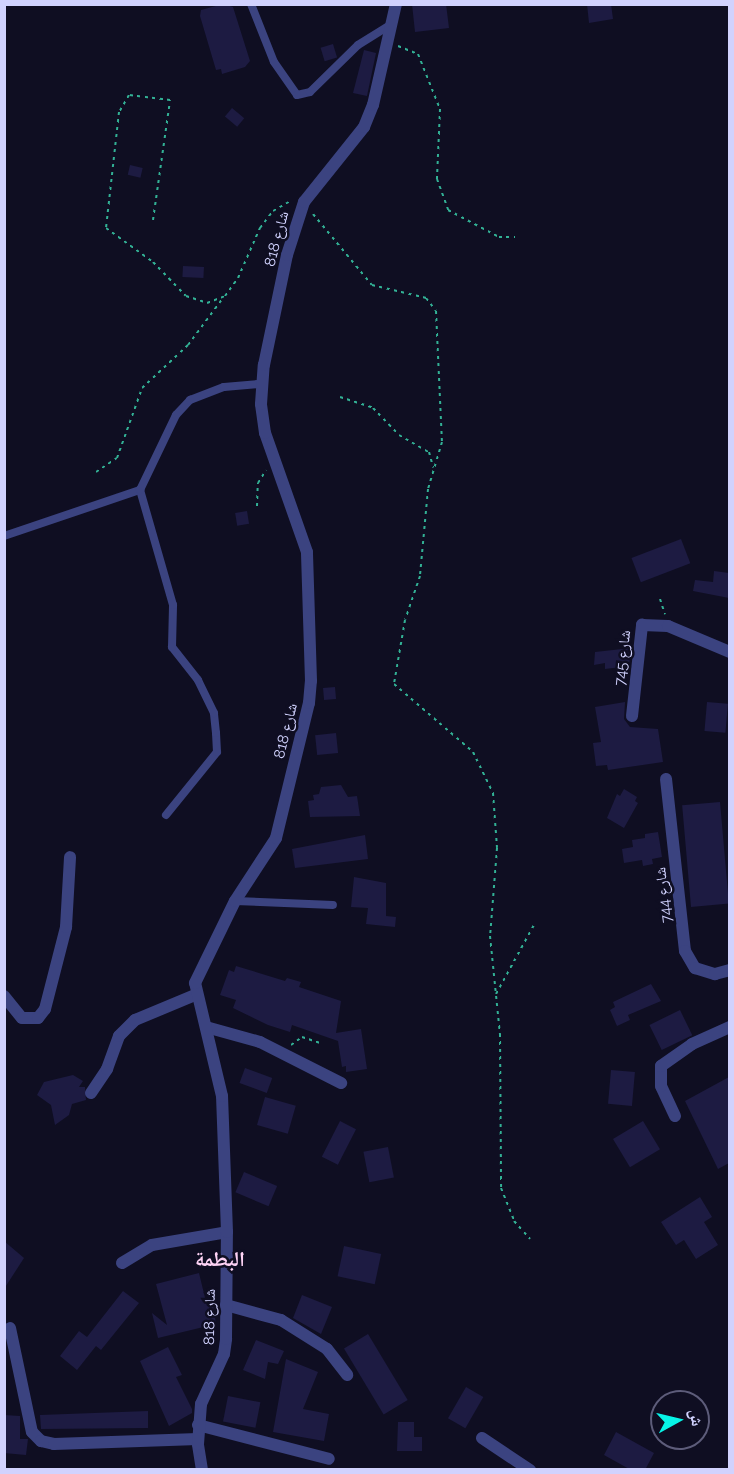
<!DOCTYPE html>
<html>
<head>
<meta charset="utf-8">
<style>
  body { margin:0 }
  #map { position:relative; width:734px; height:1474px; overflow:hidden; background:#0f0e22; font-family:Raleway,"Noto Naskh Arabic",sans-serif }
  div>[style] { position:absolute }
  .building>* { inset:0; background:#1d1b42; transform-origin:0 0 }
  .path>* { height:2px; margin-top:-1px; transform-origin:0; background:repeating-linear-gradient(90deg,#32b195 0 3px,transparent 0 7.5px) }
  .service>* { height:8px; margin:-4px; padding:0 4px; transform-origin:4px; border-radius:4px; background:#3b4380 }
  .minor>* { height:12px; margin:-6px; padding:0 6px; transform-origin:6px; border-radius:6px; background:#3b4380 }
  span { translate:-50% -50%; white-space:nowrap; text-align:center; line-height:1.15; -webkit-text-stroke:5px #0f0e22; paint-order:stroke }
  .street-label { font-size:15px; color:#d1d2fe }
  .district-label { font-size:21px; color:#fed3f5; font-weight:700 }
  .frame { position:absolute; inset:0; border:6px solid #d1d2fe; pointer-events:none }
  .north { position:absolute; left:650px; top:1390px; width:60px; height:60px; box-sizing:border-box; background:#0f0e22; border:2px solid #5d5c7a; border-radius:50%; rotate:82deg; font-size:16px; font-weight:700; line-height:24px; text-align:center; color:#d1d2fe }
  .north::after { content:''; display:block; margin:auto; width:21px; height:27px; background:#07f4e7; clip-path:polygon(50% 0,100% 100%,50% 72%,0 100%) }
</style>
</head>
<body>
<div id="map">
  <div class="building">
    <i style="clip-path:polygon(223px 4px,233px 7px,250px 61px,245px 67px,222px 74px,221px 69px,216px 70px,200px 16px,201px 10px)"></i>
    <i style="clip-path:polygon(412px 4px,446px 4px,449px 28px,415px 32px)"></i>
    <i style="clip-path:polygon(587px 4px,611px 4px,613px 19px,589px 23px)"></i>
    <i style="left:333px;top:44px;width:14px;height:13px;rotate:73deg"></i>
    <i style="clip-path:polygon(364px 50px,376px 53px,367px 96px,353px 93px)"></i>
    <i style="left:232px;top:108px;width:16px;height:11px;rotate:40deg"></i>
    <i style="left:130px;top:165px;width:13px;height:10px;rotate:13deg"></i>
    <i style="left:183px;top:266px;width:21px;height:11px;rotate:3deg"></i>
    <i style="left:247px;top:511px;width:13px;height:12px;rotate:81deg"></i>
    <i style="left:681px;top:539px;width:26px;height:53px;rotate:69deg"></i>
    <i style="clip-path:polygon(714px 571px,729px 573px,729px 598px,693px 591px,695px 580px,713px 582px)"></i>
    <i style="clip-path:polygon(631px 648px,629px 666px,605px 669px,605px 663px,594px 665px,595px 652px)"></i>
    <i style="left:335px;top:687px;width:12px;height:12px;rotate:85deg"></i>
    <i style="clip-path:polygon(625px 702px,624px 719px,630px 727px,658px 729px,663px 762px,608px 770px,607px 765px,596px 766px,593px 743px,601px 742px,595px 707px)"></i>
    <i style="left:707px;top:702px;width:21px;height:29px;rotate:5deg"></i>
    <i style="left:336px;top:733px;width:20px;height:21px;rotate:84deg"></i>
    <i style="clip-path:polygon(341px 785px,348px 797px,357px 796px,360px 816px,310px 817px,308px 801px,314px 800px,313px 795px,319px 794px,321px 787px)"></i>
    <i style="clip-path:polygon(624px 789px,637px 797px,635px 801px,638px 803px,624px 828px,607px 818px,617px 794px,620px 796px)"></i>
    <i style="left:720px;top:802px;width:102px;height:38px;rotate:85deg"></i>
    <i style="clip-path:polygon(658px 832px,662px 857px,652px 859px,653px 864px,643px 866px,642px 860px,624px 863px,622px 849px,633px 847px,632px 840px,645px 838px,645px 834px)"></i>
    <i style="clip-path:polygon(365px 835px,368px 859px,295px 868px,292px 849px)"></i>
    <i style="clip-path:polygon(354px 877px,386px 883px,386px 916px,396px 917px,395px 927px,366px 924px,368px 908px,351px 907px)"></i>
    <i style="clip-path:polygon(236px 966px,285px 981px,287px 978px,301px 982px,299px 987px,341px 1001px,336px 1033px,361px 1029px,367px 1069px,346px 1072px,346px 1066px,342px 1067px,338px 1041px,292px 1025px,290px 1032px,268px 1025px,233px 1008px,236px 1000px,220px 995px,229px 970px,234px 972px)"></i>
    <i style="clip-path:polygon(651px 984px,661px 1001px,628px 1015px,630px 1020px,617px 1026px,610px 1010px,615px 1007px,613px 1002px)"></i>
    <i style="left:680px;top:1010px;width:28px;height:34px;rotate:64deg"></i>
    <i style="left:245px;top:1068px;width:29px;height:16px;rotate:20deg"></i>
    <i style="left:611px;top:1070px;width:24px;height:34px;rotate:5deg"></i>
    <i style="clip-path:polygon(73px 1075px,83px 1081px,79px 1087px,85px 1087px,86px 1100px,72px 1104px,69px 1115px,55px 1125px,51px 1105px,37px 1095px,44px 1082px)"></i>
    <i style="clip-path:polygon(729px 1077px,729px 1163px,718px 1169px,685px 1101px)"></i>
    <i style="left:265px;top:1097px;width:32px;height:29px;rotate:16deg"></i>
    <i style="left:340px;top:1121px;width:18px;height:40px;rotate:27deg"></i>
    <i style="left:643px;top:1121px;width:33px;height:35px;rotate:59deg"></i>
    <i style="left:388px;top:1147px;width:31px;height:25px;rotate:79deg"></i>
    <i style="left:244px;top:1172px;width:36px;height:22px;rotate:23deg"></i>
    <i style="clip-path:polygon(700px 1197px,712px 1217px,704px 1222px,718px 1245px,696px 1259px,684px 1240px,676px 1245px,661px 1222px)"></i>
    <i style="clip-path:polygon(4px 1241px,24px 1258px,4px 1289px)"></i>
    <i style="left:344px;top:1246px;width:38px;height:31px;rotate:12deg"></i>
    <i style="clip-path:polygon(199px 1273px,207px 1306px,213px 1305px,216px 1324px,158px 1338px,152px 1313px,167px 1325px,156px 1284px)"></i>
    <i style="clip-path:polygon(123px 1291px,139px 1303px,101px 1350px,96px 1346px,77px 1370px,60px 1356px,79px 1331px,87px 1337px)"></i>
    <i style="clip-path:polygon(302px 1295px,332px 1307px,321px 1334px,293px 1318px)"></i>
    <i style="left:368px;top:1334px;width:77px;height:28px;rotate:59deg"></i>
    <i style="clip-path:polygon(256px 1340px,284px 1351px,278px 1364px,268px 1362px,265px 1379px,243px 1370px)"></i>
    <i style="clip-path:polygon(168px 1347px,182px 1375px,176px 1377px,192px 1409px,192px 1413px,169px 1426px,140px 1361px)"></i>
    <i style="clip-path:polygon(286px 1359px,318px 1372px,303px 1409px,329px 1414px,324px 1441px,273px 1432px)"></i>
    <i style="left:466px;top:1387px;width:20px;height:36px;rotate:30deg"></i>
    <i style="left:228px;top:1396px;width:33px;height:26px;rotate:11deg"></i>
    <i style="clip-path:polygon(148px 1411px,148px 1428px,41px 1429px,40px 1415px)"></i>
    <i style="clip-path:polygon(4px 1415px,20px 1416px,20px 1439px,28px 1439px,26px 1455px,4px 1453px)"></i>
    <i style="clip-path:polygon(398px 1422px,414px 1422px,414px 1437px,422px 1437px,422px 1451px,397px 1451px)"></i>
    <i style="clip-path:polygon(616px 1432px,654px 1453px,645px 1470px,631px 1470px,604px 1455px)"></i>
  </div>
  <div class="path">
    <i style="left:398px;top:46px;width:22px;rotate:22deg"></i>
    <i style="left:418px;top:54px;width:59px;rotate:68.2deg"></i>
    <i style="left:440px;top:109px;width:70px;rotate:92.5deg"></i>
    <i style="left:437px;top:179px;width:33px;rotate:70deg"></i>
    <i style="left:448px;top:210px;width:58px;rotate:27.9deg"></i>
    <i style="left:499px;top:237px;width:16px"></i>
    <i style="left:313px;top:214px;width:92px;rotate:50.3deg"></i>
    <i style="left:372px;top:285px;width:56px;rotate:13.5deg"></i>
    <i style="left:426px;top:298px;width:16px;rotate:52deg"></i>
    <i style="left:436px;top:311px;width:131px;rotate:87.4deg"></i>
    <i style="left:442px;top:442px;width:49px;rotate:106.6deg"></i>
    <i style="left:428px;top:489px;width:87px;rotate:95.3deg"></i>
    <i style="left:420px;top:576px;width:46px;rotate:108.8deg"></i>
    <i style="left:405px;top:620px;width:65px;rotate:99.8deg"></i>
    <i style="left:394px;top:684px;width:104px;rotate:40.7deg"></i>
    <i style="left:473px;top:752px;width:46px;rotate:64deg"></i>
    <i style="left:493px;top:793px;width:55px;rotate:85.8deg"></i>
    <i style="left:497px;top:848px;width:88px;rotate:94.5deg"></i>
    <i style="left:490px;top:936px;width:99px;rotate:84.2deg"></i>
    <i style="left:500px;top:1034px;width:154px;rotate:89.6deg"></i>
    <i style="left:501px;top:1188px;width:35px;rotate:68deg"></i>
    <i style="left:514px;top:1221px;width:24px;rotate:48deg"></i>
    <i style="left:153px;top:220px;width:121px;rotate:-81.9deg"></i>
    <i style="left:170px;top:100px;width:41px;rotate:-173deg"></i>
    <i style="left:129px;top:95px;width:20px;rotate:120deg"></i>
    <i style="left:119px;top:112px;width:117px;rotate:96.4deg"></i>
    <i style="left:106px;top:228px;width:58px;rotate:35.9deg"></i>
    <i style="left:153px;top:262px;width:47px;rotate:45.9deg"></i>
    <i style="left:186px;top:296px;width:22px;rotate:18deg"></i>
    <i style="left:207px;top:303px;width:19px;rotate:-21deg"></i>
    <i style="left:225px;top:296px;width:22px;rotate:-54deg"></i>
    <i style="left:238px;top:278px;width:55px;rotate:-66.3deg"></i>
    <i style="left:260px;top:228px;width:21px;rotate:-53deg"></i>
    <i style="left:273px;top:211px;width:20px;rotate:-30deg"></i>
    <i style="left:340px;top:397px;width:35px;rotate:18deg"></i>
    <i style="left:373px;top:408px;width:37px;rotate:46deg"></i>
    <i style="left:399px;top:435px;width:34px;rotate:30deg"></i>
    <i style="left:429px;top:452px;width:16px;rotate:75deg"></i>
    <i style="left:96px;top:472px;width:25px;rotate:-34deg"></i>
    <i style="left:117px;top:458px;width:74px;rotate:-70.3deg"></i>
    <i style="left:142px;top:388px;width:63px;rotate:-43.1deg"></i>
    <i style="left:188px;top:345px;width:59px;rotate:-53.3deg"></i>
    <i style="left:257px;top:506px;width:23px;rotate:-88deg"></i>
    <i style="left:258px;top:483px;width:15px;rotate:-58deg"></i>
    <i style="left:660px;top:599px;width:16px;rotate:72deg"></i>
    <i style="left:496px;top:994px;width:79px;rotate:-61.2deg"></i>
    <i style="left:291px;top:1045px;width:14px;rotate:-36deg"></i>
    <i style="left:302px;top:1037px;width:20px;rotate:18deg"></i>
  </div>
  <div class="service">
    <i style="left:251px;top:4px;width:62px;rotate:68.4deg"></i>
    <i style="left:274px;top:62px;width:40px;rotate:55.1deg"></i>
    <i style="left:297px;top:95px;width:13px;rotate:-13deg"></i>
    <i style="left:310px;top:92px;width:67px;rotate:-44.4deg"></i>
    <i style="left:358px;top:45px;width:40px;rotate:-32deg"></i>
    <i style="left:4px;top:536px;width:144px;rotate:-18.7deg"></i>
    <i style="left:166px;top:815px;width:81px;rotate:-51deg"></i>
    <i style="left:217px;top:752px;width:19px;rotate:-93deg"></i>
    <i style="left:216px;top:733px;width:20px;rotate:-96deg"></i>
    <i style="left:214px;top:713px;width:37px;rotate:-116deg"></i>
    <i style="left:198px;top:680px;width:42px;rotate:-128.2deg"></i>
    <i style="left:172px;top:647px;width:42px;rotate:-88.6deg"></i>
    <i style="left:173px;top:605px;width:120px;rotate:-106deg"></i>
    <i style="left:140px;top:490px;width:83px;rotate:-64.4deg"></i>
    <i style="left:176px;top:415px;width:21px;rotate:-47deg"></i>
    <i style="left:190px;top:400px;width:36px;rotate:-21deg"></i>
    <i style="left:224px;top:387px;width:37px;rotate:-5deg"></i>
    <i style="left:235px;top:901px;width:98px;rotate:2.3deg"></i>
  </div>
  <div class="minor">
    <i style="left:632px;top:716px;width:92px;rotate:-83.7deg"></i>
    <i style="left:642px;top:625px;width:26px;rotate:2deg"></i>
    <i style="left:668px;top:626px;width:67px;rotate:22.8deg"></i>
    <i style="left:666px;top:779px;width:173px;rotate:83.7deg"></i>
    <i style="left:685px;top:951px;width:20px;rotate:60deg"></i>
    <i style="left:695px;top:968px;width:21px;rotate:17deg"></i>
    <i style="left:715px;top:974px;width:16px;rotate:-15deg"></i>
    <i style="left:4px;top:996px;width:28px;rotate:51deg"></i>
    <i style="left:22px;top:1018px;width:16px"></i>
    <i style="left:38px;top:1018px;width:11px;rotate:-52deg"></i>
    <i style="left:45px;top:1009px;width:85px;rotate:-75.6deg"></i>
    <i style="left:66px;top:927px;width:70px;rotate:-86.7deg"></i>
    <i style="left:206px;top:1027px;width:56px;rotate:15.5deg"></i>
    <i style="left:260px;top:1042px;width:91px;rotate:26.8deg"></i>
    <i style="left:91px;top:1093px;width:29px;rotate:-56deg"></i>
    <i style="left:107px;top:1069px;width:35px;rotate:-70deg"></i>
    <i style="left:119px;top:1036px;width:23px;rotate:-45deg"></i>
    <i style="left:135px;top:1020px;width:65px;rotate:-22.6deg"></i>
    <i style="left:675px;top:1116px;width:33px;rotate:-115deg"></i>
    <i style="left:661px;top:1086px;width:20px;rotate:-90deg"></i>
    <i style="left:661px;top:1066px;width:38px;rotate:-35deg"></i>
    <i style="left:692px;top:1044px;width:42px;rotate:-24.1deg"></i>
    <i style="left:122px;top:1263px;width:35px;rotate:-31deg"></i>
    <i style="left:152px;top:1245px;width:76px;rotate:-9.8deg"></i>
    <i style="left:226px;top:1305px;width:57px;rotate:15.3deg"></i>
    <i style="left:281px;top:1320px;width:54px;rotate:32.2deg"></i>
    <i style="left:327px;top:1349px;width:33px;rotate:52deg"></i>
    <i style="left:10px;top:1328px;width:106px;rotate:78.1deg"></i>
    <i style="left:32px;top:1432px;width:13px;rotate:45deg"></i>
    <i style="left:41px;top:1441px;width:13px;rotate:13deg"></i>
    <i style="left:54px;top:1444px;width:144px;rotate:-2deg"></i>
    <i style="left:198px;top:1425px;width:135px;rotate:14.5deg"></i>
    <i style="left:482px;top:1438px;width:58px;rotate:33.7deg"></i>
    <i style="left:202px;top:1470px;width:26px;rotate:-99deg"></i>
    <i style="left:198px;top:1444px;width:40px;rotate:-85.7deg"></i>
    <i style="left:201px;top:1404px;width:55px;rotate:-65.3deg"></i>
    <i style="left:224px;top:1354px;width:15px;rotate:-82deg"></i>
    <i style="left:226px;top:1339px;width:107px;rotate:-89.5deg"></i>
    <i style="left:227px;top:1232px;width:136px;rotate:-92.1deg"></i>
    <i style="left:222px;top:1096px;width:116px;rotate:-103.4deg"></i>
    <i style="left:195px;top:983px;width:91px;rotate:-64deg"></i>
    <i style="left:235px;top:901px;width:75px;rotate:-56.9deg"></i>
    <i style="left:276px;top:838px;width:139px;rotate:-76.3deg"></i>
    <i style="left:309px;top:703px;width:22px;rotate:-85deg"></i>
    <i style="left:311px;top:681px;width:129px;rotate:-91.8deg"></i>
    <i style="left:307px;top:552px;width:126px;rotate:-109.4deg"></i>
    <i style="left:265px;top:433px;width:29px;rotate:-98deg"></i>
    <i style="left:261px;top:404px;width:39px;rotate:-86deg"></i>
    <i style="left:264px;top:365px;width:112px;rotate:-78.2deg"></i>
    <i style="left:287px;top:255px;width:56px;rotate:-72.2deg"></i>
    <i style="left:304px;top:202px;width:96px;rotate:-51.3deg"></i>
    <i style="left:364px;top:127px;width:24px;rotate:-68deg"></i>
    <i style="left:373px;top:105px;width:104px;rotate:-77.2deg"></i>
  </div>
  <div class="street-label">
    <span style="left:277px;top:239px;rotate:-75deg">شارع 818</span>
    <span style="left:623px;top:658px;rotate:-84deg">شارع 745</span>
    <span style="left:286px;top:731px;rotate:-76deg">شارع 818</span>
    <span style="left:664px;top:895px;rotate:-97deg">شارع 744</span>
    <span style="left:210px;top:1317px;rotate:-89deg">شارع 818</span>
  </div>
  <div class="district-label">
    <span style="left:220px;top:1259px">البطمة</span>
  </div>
  <div class="frame"></div>
  <div class="north">ش</div>
</div>
</body>
</html>
